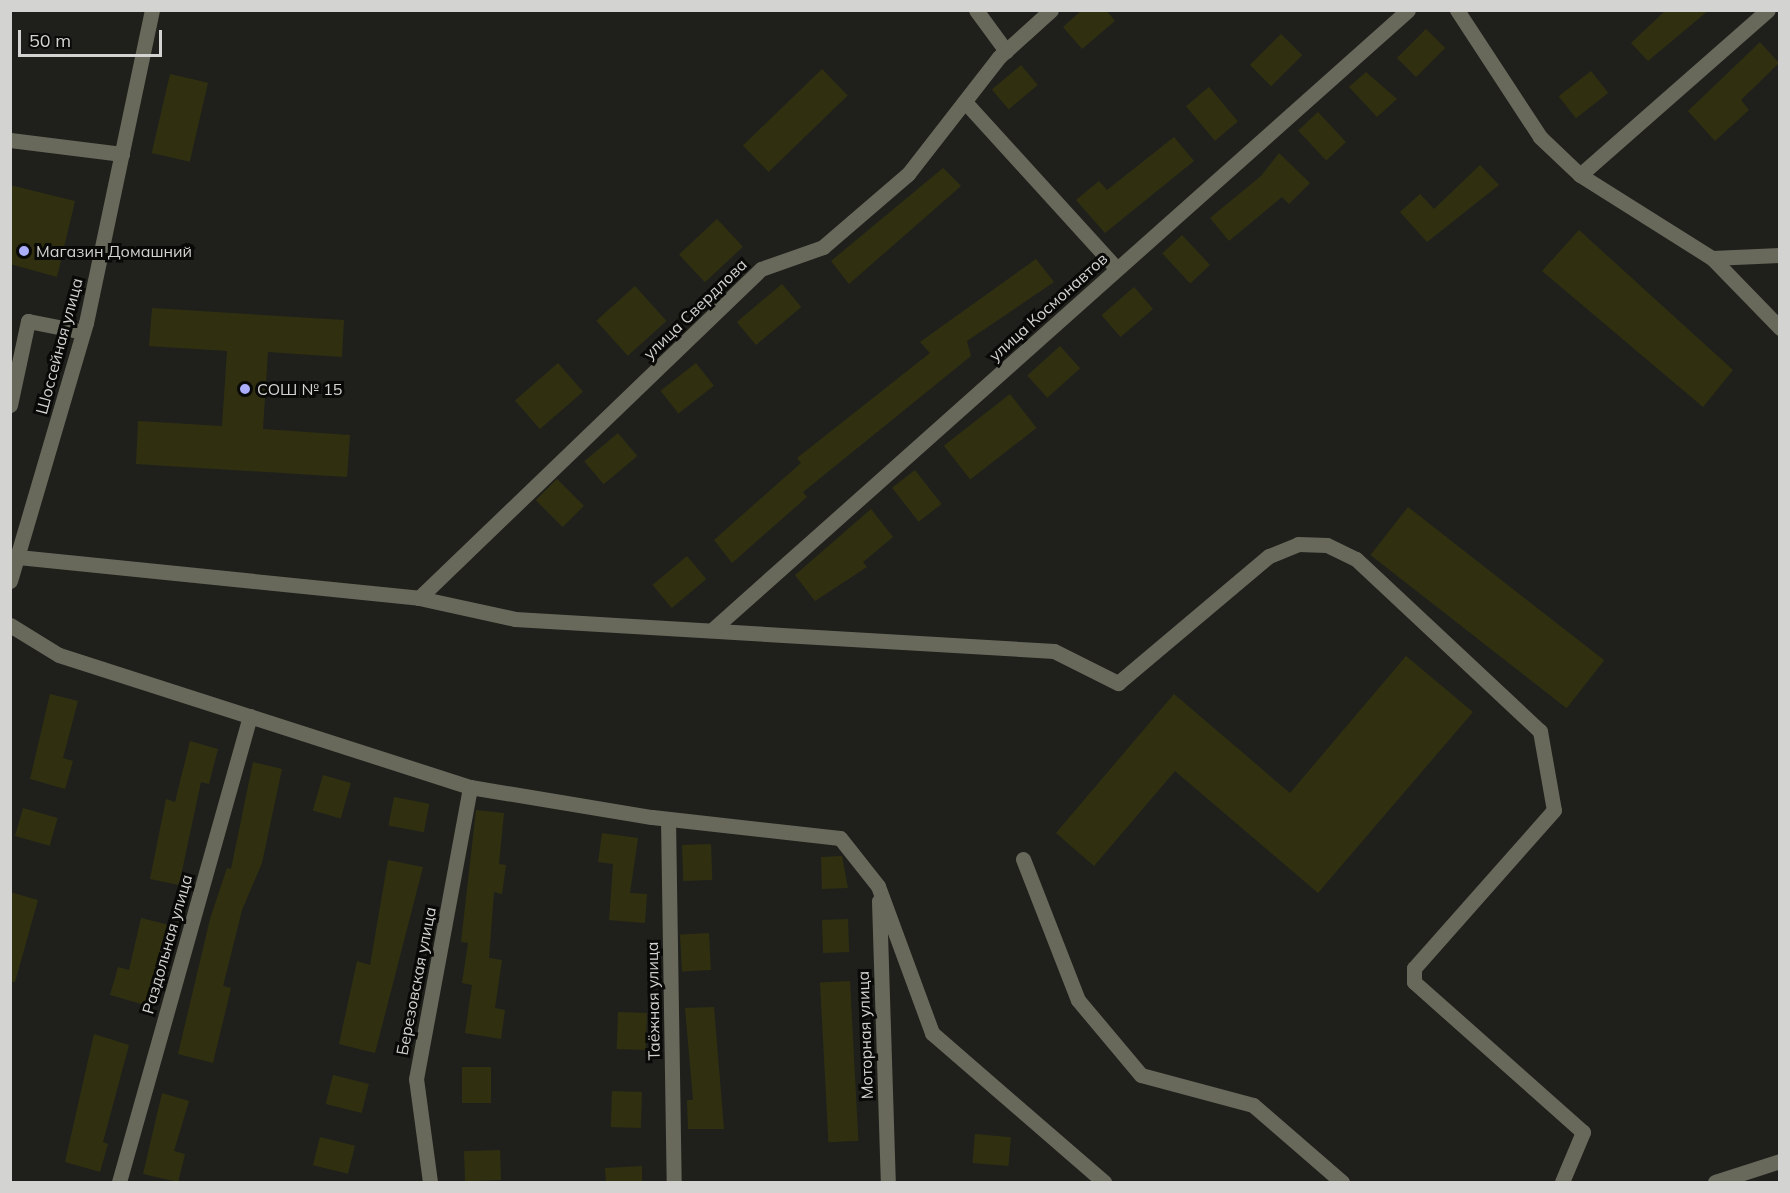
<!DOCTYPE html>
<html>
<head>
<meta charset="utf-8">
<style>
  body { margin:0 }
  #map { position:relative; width:1790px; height:1193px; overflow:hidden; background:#1f201c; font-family:Mulish,sans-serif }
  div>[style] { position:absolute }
  .building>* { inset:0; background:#303010; transform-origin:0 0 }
  .minor>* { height:15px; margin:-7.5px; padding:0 7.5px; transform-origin:7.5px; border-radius:7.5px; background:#69695b }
  .dots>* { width:16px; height:16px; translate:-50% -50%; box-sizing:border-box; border:3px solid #090908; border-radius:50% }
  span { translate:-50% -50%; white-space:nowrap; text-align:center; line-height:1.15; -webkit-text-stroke:6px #090908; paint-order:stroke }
  .poi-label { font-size:16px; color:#d3d3d1 }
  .left { translate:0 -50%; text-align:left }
  .street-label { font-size:16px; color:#d3d3d1 }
  .frame { position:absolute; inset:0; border:12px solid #d3d3d1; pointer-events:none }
  .scale { position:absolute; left:18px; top:30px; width:144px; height:27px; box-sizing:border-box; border:3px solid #d3d3d1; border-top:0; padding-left:8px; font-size:18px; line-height:21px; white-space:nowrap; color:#d3d3d1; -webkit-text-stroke:4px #090908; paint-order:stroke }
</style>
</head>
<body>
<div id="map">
  <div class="building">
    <i style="clip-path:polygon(1082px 10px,1106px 10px,1115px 21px,1082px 49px,1063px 27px)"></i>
    <i style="clip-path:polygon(1666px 10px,1709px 10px,1648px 61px,1631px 43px)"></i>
    <i style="left:1426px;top:29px;width:27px;height:41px;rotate:45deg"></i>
    <i style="left:1281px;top:34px;width:30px;height:44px;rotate:45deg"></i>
    <i style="clip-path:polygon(1760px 42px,1779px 63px,1741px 100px,1749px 110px,1715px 141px,1688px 111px)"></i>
    <i style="left:1021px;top:65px;width:26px;height:38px;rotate:50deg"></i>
    <i style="left:822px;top:69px;width:37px;height:110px;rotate:46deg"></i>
    <i style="left:1591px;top:71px;width:28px;height:41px;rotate:52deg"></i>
    <i style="clip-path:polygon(1366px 72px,1397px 99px,1377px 117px,1349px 87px)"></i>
    <i style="left:170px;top:74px;width:39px;height:81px;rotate:13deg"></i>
    <i style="left:1209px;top:87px;width:45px;height:30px;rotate:50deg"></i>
    <i style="left:1318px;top:112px;width:41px;height:27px;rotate:47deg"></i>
    <i style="clip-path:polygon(1174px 137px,1194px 161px,1105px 233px,1076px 200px,1099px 181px,1107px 190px)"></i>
    <i style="clip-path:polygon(1279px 153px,1310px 183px,1289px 204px,1282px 197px,1229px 241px,1210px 218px,1261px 176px)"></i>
    <i style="clip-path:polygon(1480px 165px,1499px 185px,1427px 242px,1400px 212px,1420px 194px,1434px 209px)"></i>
    <i style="clip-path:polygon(943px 168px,961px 186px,849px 284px,831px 261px)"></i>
    <i style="clip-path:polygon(10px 185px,75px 201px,57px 277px,10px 264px)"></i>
    <i style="left:717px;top:219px;width:38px;height:52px;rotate:47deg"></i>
    <i style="clip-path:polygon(1579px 230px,1733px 370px,1703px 407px,1542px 271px)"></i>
    <i style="left:1182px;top:235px;width:41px;height:27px;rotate:47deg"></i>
    <i style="clip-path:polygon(1036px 259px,1054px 282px,967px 341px,971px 356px,803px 492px,807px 497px,732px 563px,714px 540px,801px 463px,797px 458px,930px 353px,920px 342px)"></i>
    <i style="left:782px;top:284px;width:30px;height:59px;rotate:50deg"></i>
    <i style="left:635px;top:286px;width:47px;height:52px;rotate:48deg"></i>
    <i style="left:1134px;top:287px;width:29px;height:43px;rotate:49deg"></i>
    <i style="clip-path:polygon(152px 308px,344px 320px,342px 357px,268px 352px,263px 429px,350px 435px,347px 477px,136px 464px,138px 421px,222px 426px,227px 351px,149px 346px)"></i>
    <i style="left:1060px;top:346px;width:30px;height:44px;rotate:48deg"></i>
    <i style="left:558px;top:363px;width:38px;height:57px;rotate:49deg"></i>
    <i style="left:696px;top:363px;width:29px;height:45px;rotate:52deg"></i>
    <i style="left:1010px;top:394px;width:43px;height:84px;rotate:52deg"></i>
    <i style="left:618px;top:433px;width:30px;height:44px;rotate:50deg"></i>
    <i style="left:915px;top:470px;width:43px;height:29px;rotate:52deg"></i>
    <i style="left:557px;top:479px;width:38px;height:30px;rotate:45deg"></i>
    <i style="left:1408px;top:507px;width:249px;height:61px;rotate:38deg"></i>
    <i style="clip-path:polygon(871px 509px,893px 537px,863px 562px,867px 567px,815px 601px,795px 575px)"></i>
    <i style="left:687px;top:556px;width:30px;height:45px;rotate:50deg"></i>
    <i style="clip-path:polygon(1406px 656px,1473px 712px,1318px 893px,1175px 771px,1094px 866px,1056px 833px,1174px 694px,1290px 793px)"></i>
    <i style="clip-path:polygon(50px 694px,78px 701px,63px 758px,73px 761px,65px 789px,30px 779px)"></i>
    <i style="clip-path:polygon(190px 741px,218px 749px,209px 784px,201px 782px,179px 885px,150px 879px,166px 799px,175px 802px)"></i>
    <i style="clip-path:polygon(253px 762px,282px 769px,262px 863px,242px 910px,223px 986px,231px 988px,213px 1063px,178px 1054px,210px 919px,227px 868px,231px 869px)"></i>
    <i style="left:323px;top:775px;width:29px;height:37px;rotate:16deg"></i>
    <i style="left:394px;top:797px;width:36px;height:29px;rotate:11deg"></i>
    <i style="left:23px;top:808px;width:36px;height:29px;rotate:16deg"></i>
    <i style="clip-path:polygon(476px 810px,504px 813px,499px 864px,506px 865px,502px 894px,494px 892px,489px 958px,502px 960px,495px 1008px,505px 1010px,501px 1039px,465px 1033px,472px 985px,462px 983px,468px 943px,461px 942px)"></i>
    <i style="clip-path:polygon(602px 833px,638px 838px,630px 893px,647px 894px,645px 923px,609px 920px,613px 864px,598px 862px)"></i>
    <i style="left:711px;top:844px;width:36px;height:29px;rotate:88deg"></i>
    <i style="clip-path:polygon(842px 856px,848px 888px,822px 889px,821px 857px)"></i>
    <i style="clip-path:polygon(388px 860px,423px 867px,375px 1053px,339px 1044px,357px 961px,370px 965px)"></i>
    <i style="clip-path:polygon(10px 892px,38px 900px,15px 982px,10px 982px)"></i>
    <i style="clip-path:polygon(141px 918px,169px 925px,145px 1005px,110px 995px,118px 967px,129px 970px)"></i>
    <i style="left:848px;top:919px;width:33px;height:26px;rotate:88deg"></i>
    <i style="left:709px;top:933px;width:37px;height:29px;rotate:87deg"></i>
    <i style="left:850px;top:981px;width:160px;height:30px;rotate:87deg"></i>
    <i style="clip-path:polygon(714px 1007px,724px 1129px,688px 1129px,687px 1100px,693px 1100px,685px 1008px)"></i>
    <i style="left:618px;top:1012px;width:29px;height:37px;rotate:2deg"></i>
    <i style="clip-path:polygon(94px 1034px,129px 1045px,103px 1142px,108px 1144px,100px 1172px,65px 1162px)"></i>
    <i style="left:462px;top:1067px;width:29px;height:36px"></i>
    <i style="left:333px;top:1075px;width:37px;height:30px;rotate:14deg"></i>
    <i style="left:612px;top:1091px;width:30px;height:36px;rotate:2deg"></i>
    <i style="clip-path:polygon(162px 1093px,189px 1101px,174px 1151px,185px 1154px,178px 1182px,143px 1174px)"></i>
    <i style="left:975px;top:1134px;width:36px;height:29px;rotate:5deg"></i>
    <i style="left:320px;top:1137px;width:36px;height:29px;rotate:14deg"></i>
    <i style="left:500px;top:1150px;width:30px;height:36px;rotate:88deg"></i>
    <i style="clip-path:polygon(642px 1166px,642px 1182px,606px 1182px,605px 1168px)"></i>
  </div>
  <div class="minor">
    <i style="left:976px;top:10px;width:51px;rotate:53.8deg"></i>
    <i style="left:1457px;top:10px;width:152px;rotate:56.8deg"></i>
    <i style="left:1540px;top:137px;width:55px;rotate:43.5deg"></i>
    <i style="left:1580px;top:175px;width:156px;rotate:32.2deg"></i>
    <i style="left:1712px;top:258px;width:68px;rotate:-2.5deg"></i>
    <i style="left:966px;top:103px;width:224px;rotate:47.7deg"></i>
    <i style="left:10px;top:140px;width:113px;rotate:7.1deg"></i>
    <i style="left:1580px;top:175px;width:250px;rotate:-41.3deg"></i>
    <i style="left:1712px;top:258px;width:98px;rotate:45.8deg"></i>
    <i style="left:10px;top:405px;width:86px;rotate:-77.9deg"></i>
    <i style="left:28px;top:321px;width:56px;rotate:11.3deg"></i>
    <i style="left:18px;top:557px;width:403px;rotate:5.8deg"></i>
    <i style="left:419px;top:598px;width:98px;rotate:12.3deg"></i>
    <i style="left:515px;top:619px;width:540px;rotate:3.4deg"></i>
    <i style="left:1054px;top:651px;width:72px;rotate:26.6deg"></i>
    <i style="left:1118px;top:683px;width:197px;rotate:-40.1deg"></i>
    <i style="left:1269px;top:556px;width:31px;rotate:-22deg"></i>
    <i style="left:1298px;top:544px;width:29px;rotate:2deg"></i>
    <i style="left:1327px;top:545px;width:32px;rotate:26deg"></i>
    <i style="left:1356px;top:559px;width:252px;rotate:43.1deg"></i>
    <i style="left:1540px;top:731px;width:80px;rotate:80deg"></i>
    <i style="left:1554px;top:810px;width:211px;rotate:131.5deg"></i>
    <i style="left:1414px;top:968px;width:14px;rotate:90deg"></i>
    <i style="left:1414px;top:982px;width:226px;rotate:41.6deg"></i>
    <i style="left:1583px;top:1132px;width:54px;rotate:112.8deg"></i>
    <i style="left:10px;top:581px;width:269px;rotate:-73.6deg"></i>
    <i style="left:86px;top:323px;width:320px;rotate:-78.1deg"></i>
    <i style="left:419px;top:598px;width:475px;rotate:-43.9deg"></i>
    <i style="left:761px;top:269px;width:66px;rotate:-19.5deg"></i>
    <i style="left:823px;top:247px;width:112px;rotate:-40.7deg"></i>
    <i style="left:908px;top:174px;width:148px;rotate:-52.1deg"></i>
    <i style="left:999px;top:57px;width:70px;rotate:-42.1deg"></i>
    <i style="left:10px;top:625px;width:57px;rotate:31.5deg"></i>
    <i style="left:59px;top:655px;width:432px;rotate:17.8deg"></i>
    <i style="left:470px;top:787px;width:184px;rotate:9.4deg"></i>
    <i style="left:652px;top:817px;width:189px;rotate:6.4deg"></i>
    <i style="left:840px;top:838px;width:61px;rotate:51.6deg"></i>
    <i style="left:878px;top:886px;width:157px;rotate:69.8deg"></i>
    <i style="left:932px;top:1033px;width:228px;rotate:40.9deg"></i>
    <i style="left:712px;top:630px;width:932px;rotate:-41.69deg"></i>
    <i style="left:668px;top:819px;width:363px;rotate:89.1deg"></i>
    <i style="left:1023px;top:859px;width:151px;rotate:68.7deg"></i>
    <i style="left:1078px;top:1000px;width:98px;rotate:50deg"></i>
    <i style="left:1141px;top:1075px;width:116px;rotate:15deg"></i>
    <i style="left:1253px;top:1105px;width:118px;rotate:40.9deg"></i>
    <i style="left:879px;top:901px;width:281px;rotate:88.2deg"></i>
    <i style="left:119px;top:1182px;width:484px;rotate:-74.3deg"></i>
    <i style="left:430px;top:1182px;width:104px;rotate:-97.7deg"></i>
    <i style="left:416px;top:1079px;width:297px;rotate:-79.5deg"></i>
    <i style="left:1715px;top:1182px;width:68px;rotate:-17.9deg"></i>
  </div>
  <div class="dots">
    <i style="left:24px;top:251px;background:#abaffb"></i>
    <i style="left:245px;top:389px;background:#abaffb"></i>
  </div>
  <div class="poi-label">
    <span class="left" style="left:36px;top:251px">Магазин Домашний</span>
    <span class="left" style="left:257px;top:389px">СОШ № 15</span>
  </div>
  <div class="street-label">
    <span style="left:1048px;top:307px;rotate:-42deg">улица Космонавтов</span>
    <span style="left:695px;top:309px;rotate:-44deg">улица Свердлова</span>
    <span style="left:59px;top:346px;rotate:-75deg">Шоссейная улица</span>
    <span style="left:167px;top:944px;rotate:-74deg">Раздольная улица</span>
    <span style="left:416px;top:981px;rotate:-79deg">Березовская улица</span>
    <span style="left:653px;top:1001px;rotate:-91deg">Таёжная улица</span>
    <span style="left:865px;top:1035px;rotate:-92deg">Моторная улица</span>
  </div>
  <div class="frame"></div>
  <div class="scale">50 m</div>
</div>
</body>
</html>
